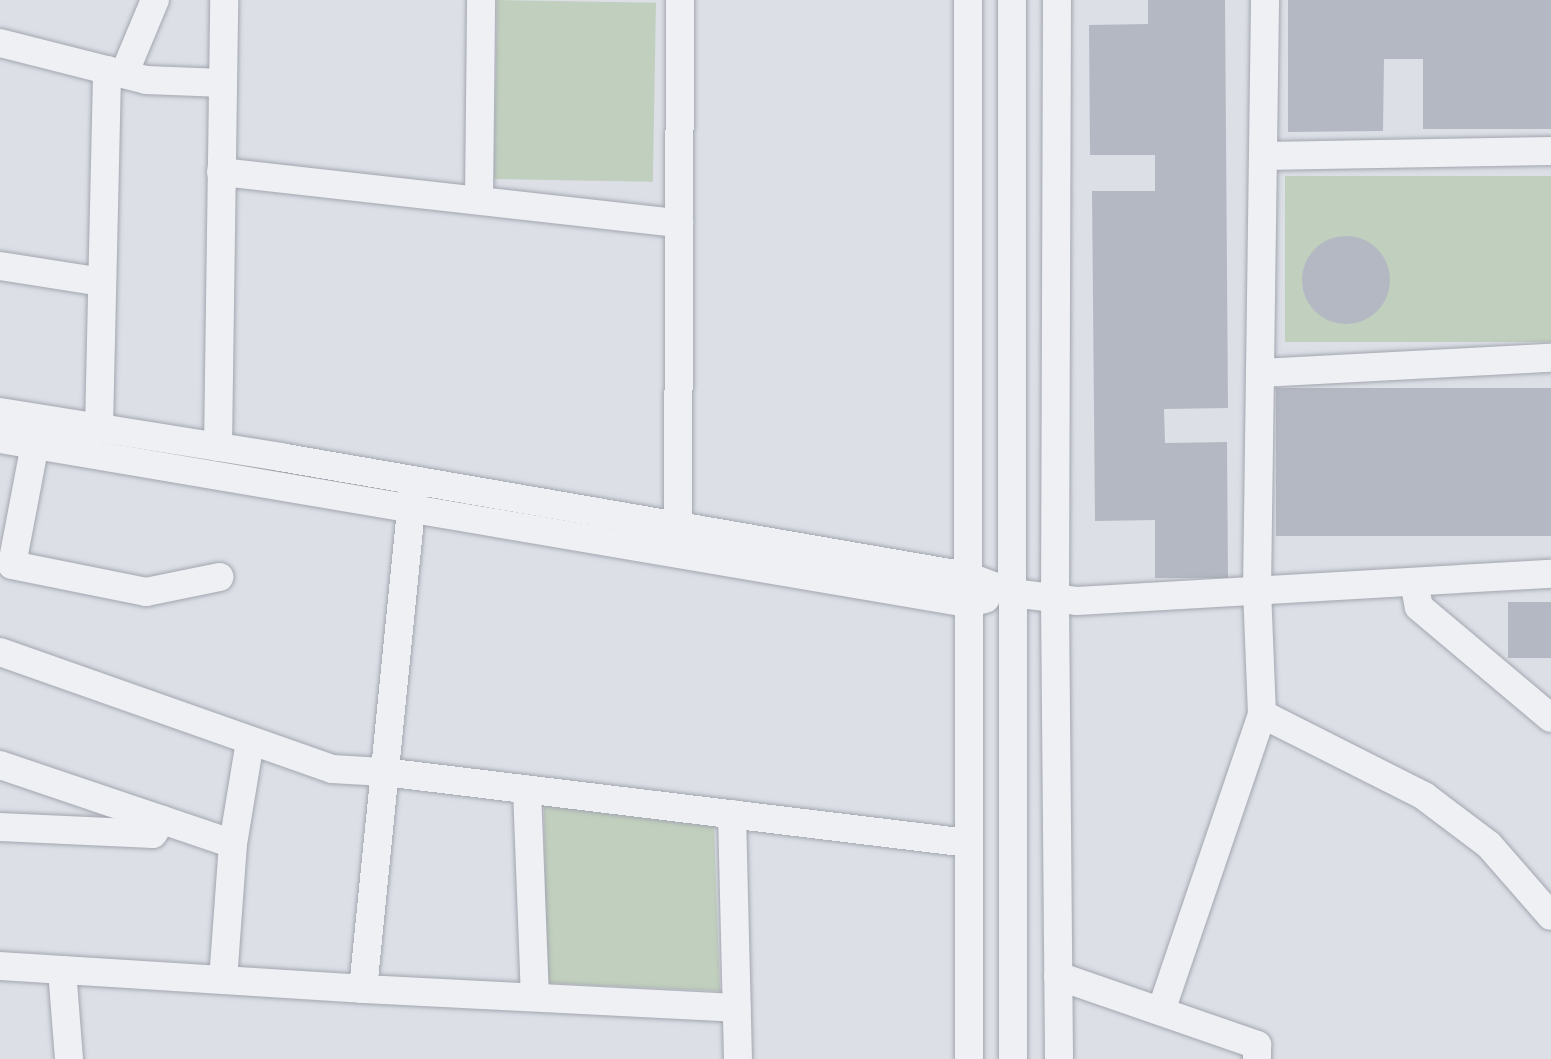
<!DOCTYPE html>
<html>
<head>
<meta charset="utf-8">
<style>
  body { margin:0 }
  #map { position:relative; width:1551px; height:1059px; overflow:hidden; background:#dcdfe6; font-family:"Open Sans",sans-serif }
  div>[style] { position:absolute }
  .green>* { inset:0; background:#c1cfbe; transform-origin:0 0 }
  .building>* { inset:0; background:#b4b8c2; transform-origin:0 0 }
  .round { border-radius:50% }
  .roads { filter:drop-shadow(0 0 2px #a2a6af) drop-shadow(0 0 2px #a2a6af) }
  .minor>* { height:28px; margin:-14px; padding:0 14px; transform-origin:14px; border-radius:14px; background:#eff0f4 }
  span { translate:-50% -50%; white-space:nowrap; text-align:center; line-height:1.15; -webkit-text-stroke:5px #ebeef4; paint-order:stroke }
</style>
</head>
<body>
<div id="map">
  <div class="green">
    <i style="left:497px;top:0;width:159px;height:179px;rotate:1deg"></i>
    <i style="left:1551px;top:176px;width:166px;height:266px;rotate:90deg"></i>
    <i style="clip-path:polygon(544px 801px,714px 825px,720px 991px,546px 983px)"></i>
  </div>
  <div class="building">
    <i style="clip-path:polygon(1148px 0,1225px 0,1228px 408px,1164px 409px,1165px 443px,1227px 442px,1228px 578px,1155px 578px,1155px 520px,1095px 521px,1092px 191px,1155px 191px,1155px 155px,1090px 155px,1089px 25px,1148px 24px)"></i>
    <i style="clip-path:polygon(1288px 0,1551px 0,1551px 129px,1423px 129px,1423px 59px,1384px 59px,1383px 131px,1288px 132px)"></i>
    <i class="round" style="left:1302px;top:236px;width:88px;height:88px"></i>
    <i style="left:1551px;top:388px;width:148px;height:275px;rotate:90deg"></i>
    <i style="left:1551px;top:602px;width:56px;height:43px;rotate:90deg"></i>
  </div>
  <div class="roads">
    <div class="minor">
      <i style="left:968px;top:0;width:1059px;rotate:89.95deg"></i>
      <i style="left:1012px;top:0;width:1059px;rotate:89.95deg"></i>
      <i style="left:1057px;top:0;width:599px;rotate:90.19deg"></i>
      <i style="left:1055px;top:599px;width:460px;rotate:89.5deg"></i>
      <i style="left:0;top:43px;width:151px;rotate:14.2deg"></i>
      <i style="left:146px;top:80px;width:77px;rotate:2.2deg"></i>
      <i style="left:124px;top:74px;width:80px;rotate:-67.3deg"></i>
      <i style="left:1263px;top:156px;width:288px;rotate:-1deg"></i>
      <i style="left:221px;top:172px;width:461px;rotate:6.4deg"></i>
      <i style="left:479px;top:200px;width:200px;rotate:-89.4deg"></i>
      <i style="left:0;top:266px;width:103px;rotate:8.9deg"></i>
      <i style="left:1260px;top:373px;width:291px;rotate:-3deg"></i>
      <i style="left:0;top:412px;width:284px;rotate:9.1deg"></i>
      <i style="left:280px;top:457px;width:697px;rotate:9.83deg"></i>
      <i style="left:967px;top:576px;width:48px;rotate:20.7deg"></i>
      <i style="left:1012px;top:593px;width:65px;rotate:7deg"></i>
      <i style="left:1077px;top:601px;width:475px;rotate:-3.3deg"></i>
      <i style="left:99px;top:428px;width:358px;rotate:-88.7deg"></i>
      <i style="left:0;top:439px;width:982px;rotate:9.62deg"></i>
      <i style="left:968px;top:603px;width:18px;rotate:-13deg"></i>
      <i style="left:35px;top:444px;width:123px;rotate:100.8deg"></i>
      <i style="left:12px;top:565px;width:137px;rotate:11.4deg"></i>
      <i style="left:146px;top:592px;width:75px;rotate:-11.6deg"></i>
      <i style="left:218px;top:447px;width:447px;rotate:-89.2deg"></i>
      <i style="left:678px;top:525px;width:525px;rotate:-89.78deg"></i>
      <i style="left:1414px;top:582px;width:25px;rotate:79deg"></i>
      <i style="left:1419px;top:607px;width:172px;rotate:40.1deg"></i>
      <i style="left:0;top:652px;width:352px;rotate:19.4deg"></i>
      <i style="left:332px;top:769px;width:52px;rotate:3.3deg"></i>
      <i style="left:384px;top:772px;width:588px;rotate:6.93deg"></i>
      <i style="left:1262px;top:714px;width:182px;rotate:26.8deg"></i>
      <i style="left:1424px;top:796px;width:81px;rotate:37deg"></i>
      <i style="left:1489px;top:845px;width:94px;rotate:48.9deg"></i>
      <i style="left:0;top:765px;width:246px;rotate:18.7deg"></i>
      <i style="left:527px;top:790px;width:207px;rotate:87.8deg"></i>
      <i style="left:732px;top:814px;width:245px;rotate:88.6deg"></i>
      <i style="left:0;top:827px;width:153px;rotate:2.6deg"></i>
      <i style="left:153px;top:834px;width:17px;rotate:-57deg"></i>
      <i style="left:0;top:966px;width:364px;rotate:3.6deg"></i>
      <i style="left:363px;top:989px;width:374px;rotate:2.9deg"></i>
      <i style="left:62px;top:970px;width:89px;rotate:85.5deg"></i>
      <i style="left:1058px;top:976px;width:211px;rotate:19.1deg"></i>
      <i style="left:1257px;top:1045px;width:14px;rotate:90deg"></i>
      <i style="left:223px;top:980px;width:136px;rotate:-85.8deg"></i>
      <i style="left:233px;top:844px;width:104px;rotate:-80.6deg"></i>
      <i style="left:363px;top:989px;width:501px;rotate:-84.28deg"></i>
      <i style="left:1161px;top:1011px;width:314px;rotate:-71.2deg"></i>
      <i style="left:1262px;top:714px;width:123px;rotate:-92.3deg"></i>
      <i style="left:1257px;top:591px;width:591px;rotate:-89.22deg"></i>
    </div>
  </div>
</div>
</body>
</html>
